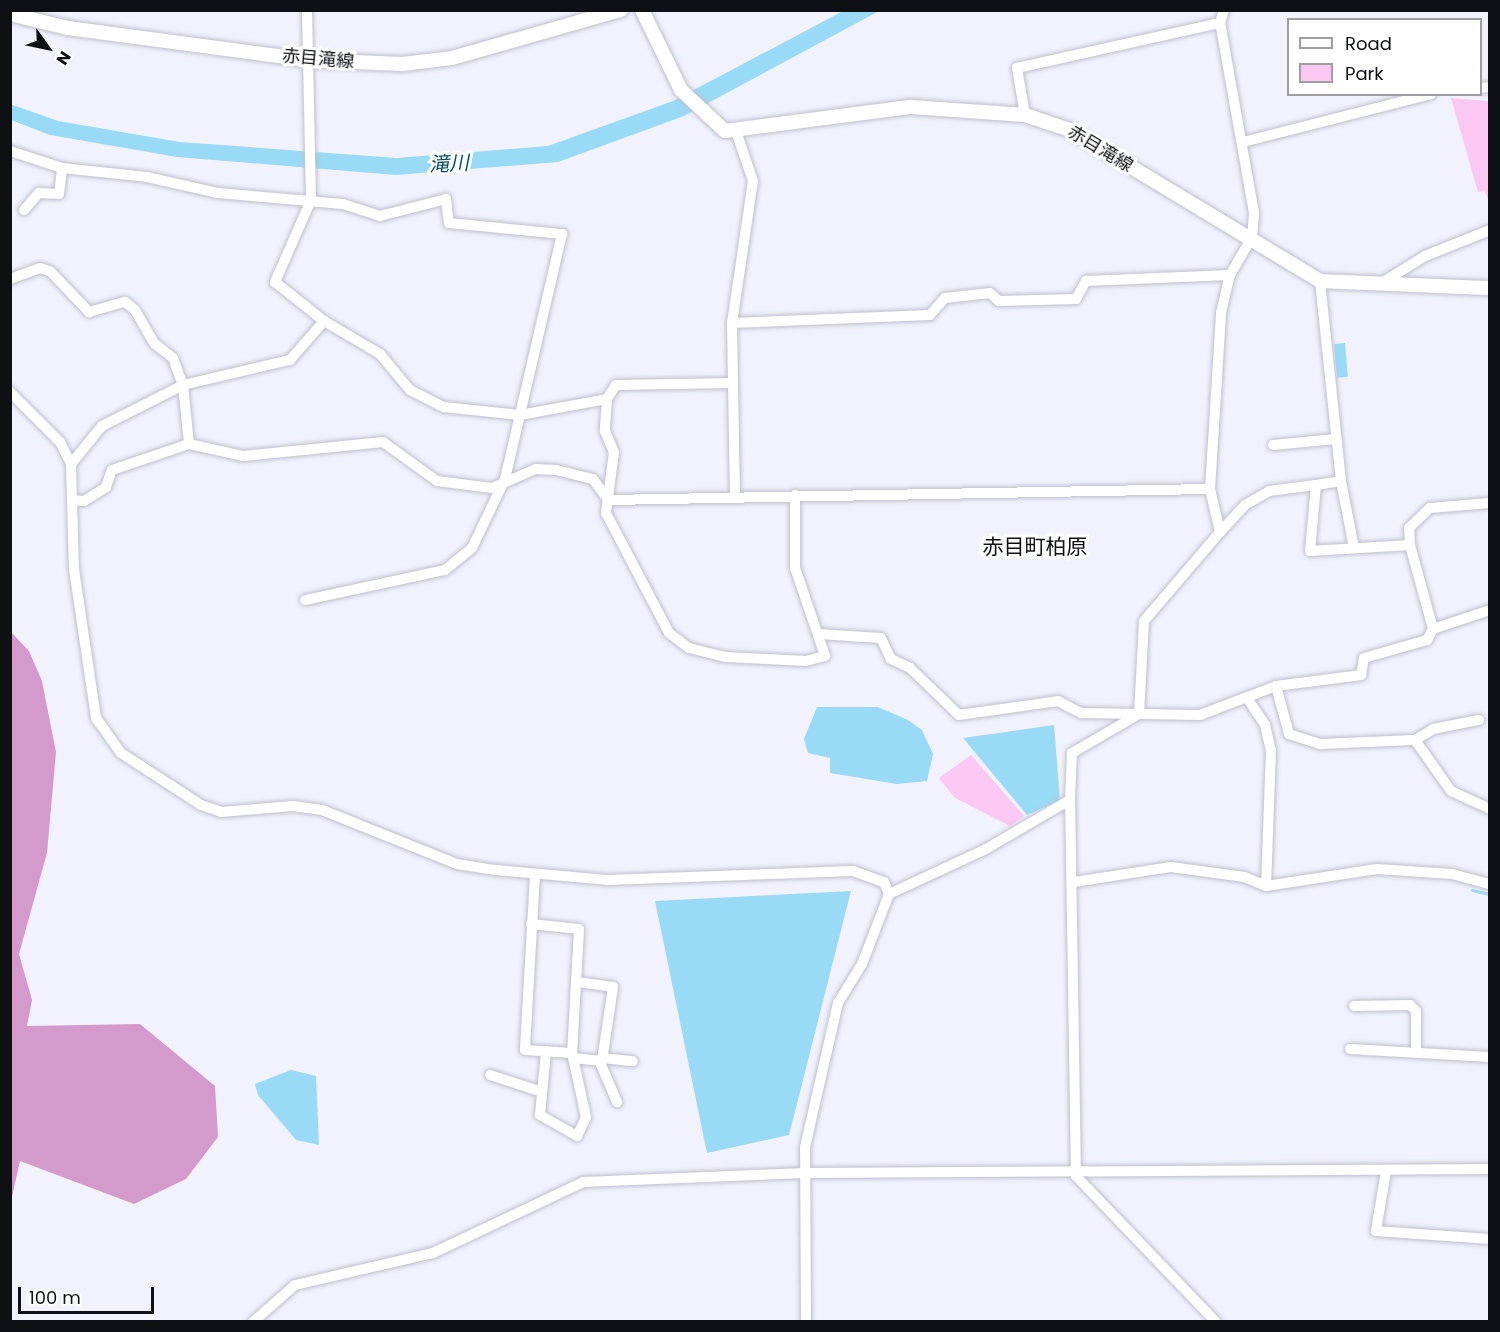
<!DOCTYPE html>
<html>
<head>
<meta charset="utf-8">
<style>
  body { margin:0 }
  #map { position:relative; width:1500px; height:1332px; overflow:hidden; background:#f1f2fd; font-family:Poppins,"Noto Sans JP",sans-serif }
  div>[style] { position:absolute }
  .green>* { inset:0; background:#fac8f2 }
  .forest>* { inset:0; background:#d49acc }
  .water>* { inset:0; background:#99daf6; transform-origin:0 0 }
  .stream>* { height:3px; margin:-1.5px; padding:0 1.5px; transform-origin:1.5px; border-radius:1.5px; background:#99daf6 }
  .roads { filter:drop-shadow(0 0 2px #bec0cd) drop-shadow(0 0 2px #bec0cd) }
  .minor>* { height:10px; margin:-5px; padding:0 5px; transform-origin:5px; border-radius:5px; background:#fff }
  .secondary>* { height:14px; margin:-7px; padding:0 7px; transform-origin:7px; border-radius:7px; background:#fff }
  span { translate:-50% -50%; white-space:nowrap; text-align:center; line-height:1.15; -webkit-text-stroke:6px #fff; paint-order:stroke }
  .street-label { font-size:18px; color:#0f1014 }
  .water-label { font-size:20px; color:#044f67; font-style:italic }
  .quarter-label { font-size:21px; color:#0f1014 }
  .frame { position:absolute; inset:0; border:12px solid #0f1014; pointer-events:none }
  .legend { position:absolute; left:1287px; top:18px; width:195px; height:78px; box-sizing:border-box; background:#fff; border:2px solid #9f9fa1; margin:0; padding:8px 10px; list-style:none; font-size:18px; color:#0f1014 }
  .legend li { display:flex; align-items:center; gap:12px; height:30px }
  .legend b { width:30px; border:2px solid #9f9fa1 }
  .north { position:absolute; left:18px; top:18px; width:60px; height:60px; -webkit-text-stroke:4px #fff; paint-order:stroke; rotate:123deg; font-size:16px; font-weight:700; line-height:24px; text-align:center; color:#0f1014 }
  .north::after { content:''; display:block; margin:auto; width:21px; height:27px; background:#0f1014; clip-path:polygon(50% 0,100% 100%,50% 72%,0 100%) }
  .scale { position:absolute; left:18px; top:1287px; width:136px; height:27px; box-sizing:border-box; border:3px solid #0f1014; border-top:0; padding-left:8px; font-size:18px; line-height:21px; white-space:nowrap; color:#0f1014; -webkit-text-stroke:4px #fff; paint-order:stroke }
</style>
</head>
<body>
<div id="map">
  <div class="green">
    <i style="clip-path:polygon(1451px 98px,1489px 101px,1489px 203px,1485px 191px,1478px 192px)"></i>
    <i style="clip-path:polygon(971px 755px,1024px 816px,1010px 826px,955px 798px,939px 778px)"></i>
  </div>
  <div class="forest">
    <i style="clip-path:polygon(11px 632px,29px 651px,42px 681px,56px 752px,47px 853px,19px 954px,32px 1000px,27px 1026px,140px 1024px,215px 1086px,218px 1137px,186px 1179px,134px 1204px,20px 1161px,11px 1201px)"></i>
  </div>
  <div class="water">
    <i style="clip-path:polygon(843px 11px,879px 11px,684px 116px,558px 162px,396px 175px,177px 157px,50px 135px,11px 120px,10px 104px,58px 121px,180px 142px,397px 158px,548px 146px,673px 101px)"></i>
    <i style="left:1345px;top:343px;width:34px;height:11px;rotate:85deg"></i>
    <i style="clip-path:polygon(817px 707px,878px 707px,908px 720px,922px 730px,933px 754px,927px 781px,897px 784px,830px 773px,830px 758px,808px 753px,804px 739px)"></i>
    <i style="clip-path:polygon(1054px 725px,1060px 800px,1027px 815px,963px 738px)"></i>
    <i style="clip-path:polygon(851px 891px,789px 1135px,707px 1153px,655px 901px)"></i>
    <i style="clip-path:polygon(291px 1070px,316px 1076px,319px 1145px,296px 1140px,258px 1095px,255px 1084px)"></i>
  </div>
  <div class="stream">
    <i style="left:1472px;top:890px;width:18px;rotate:13deg"></i>
  </div>
  <div class="roads">
    <div class="minor">
      <i style="left:307px;top:10px;width:190px;rotate:88.8deg"></i>
      <i style="left:311px;top:200px;width:90px;rotate:113.7deg"></i>
      <i style="left:275px;top:282px;width:63px;rotate:38.5deg"></i>
      <i style="left:324px;top:321px;width:65px;rotate:30.5deg"></i>
      <i style="left:380px;top:354px;width:47px;rotate:50.2deg"></i>
      <i style="left:410px;top:390px;width:38px;rotate:27deg"></i>
      <i style="left:444px;top:407px;width:76px;rotate:6deg"></i>
      <i style="left:520px;top:415px;width:88px;rotate:-10.4deg"></i>
      <i style="left:1480px;top:88px;width:10px;rotate:-6deg"></i>
      <i style="left:1025px;top:115px;width:48px;rotate:-99.7deg"></i>
      <i style="left:1017px;top:68px;width:208px;rotate:-12.5deg"></i>
      <i style="left:1243px;top:142px;width:194px;rotate:-14.3deg"></i>
      <i style="left:10px;top:151px;width:55px;rotate:18.1deg"></i>
      <i style="left:62px;top:168px;width:85px;rotate:6deg"></i>
      <i style="left:147px;top:177px;width:73px;rotate:12.7deg"></i>
      <i style="left:218px;top:193px;width:125px;rotate:5deg"></i>
      <i style="left:343px;top:204px;width:39px;rotate:18deg"></i>
      <i style="left:380px;top:216px;width:68px;rotate:-14.4deg"></i>
      <i style="left:446px;top:199px;width:24px;rotate:83deg"></i>
      <i style="left:449px;top:223px;width:114px;rotate:5.6deg"></i>
      <i style="left:562px;top:234px;width:252px;rotate:103.1deg"></i>
      <i style="left:505px;top:479px;width:76px;rotate:115.6deg"></i>
      <i style="left:472px;top:548px;width:35px;rotate:141deg"></i>
      <i style="left:445px;top:570px;width:143px;rotate:167.9deg"></i>
      <i style="left:24px;top:210px;width:23px;rotate:-49deg"></i>
      <i style="left:39px;top:193px;width:20px;rotate:3deg"></i>
      <i style="left:59px;top:194px;width:26px;rotate:-83deg"></i>
      <i style="left:10px;top:279px;width:32px;rotate:-20deg"></i>
      <i style="left:40px;top:268px;width:10px;rotate:17deg"></i>
      <i style="left:50px;top:271px;width:57px;rotate:46.4deg"></i>
      <i style="left:89px;top:312px;width:37px;rotate:-16deg"></i>
      <i style="left:125px;top:302px;width:13px;rotate:39deg"></i>
      <i style="left:135px;top:310px;width:39px;rotate:60deg"></i>
      <i style="left:155px;top:344px;width:23px;rotate:38deg"></i>
      <i style="left:173px;top:358px;width:29px;rotate:70deg"></i>
      <i style="left:183px;top:385px;width:59px;rotate:84.2deg"></i>
      <i style="left:1383px;top:282px;width:49px;rotate:-31.8deg"></i>
      <i style="left:1425px;top:256px;width:70px;rotate:-21.8deg"></i>
      <i style="left:732px;top:323px;width:198px;rotate:-2.3deg"></i>
      <i style="left:930px;top:315px;width:23px;rotate:-49deg"></i>
      <i style="left:945px;top:298px;width:45px;rotate:-6.3deg"></i>
      <i style="left:990px;top:293px;width:12px;rotate:42deg"></i>
      <i style="left:999px;top:301px;width:77px;rotate:-1.5deg"></i>
      <i style="left:1076px;top:299px;width:21px;rotate:-61deg"></i>
      <i style="left:1086px;top:281px;width:144px;rotate:-2.4deg"></i>
      <i style="left:733px;top:383px;width:117px;rotate:179deg"></i>
      <i style="left:616px;top:385px;width:17px;rotate:123deg"></i>
      <i style="left:607px;top:399px;width:32px;rotate:94deg"></i>
      <i style="left:605px;top:431px;width:23px;rotate:67deg"></i>
      <i style="left:614px;top:452px;width:62px;rotate:97.5deg"></i>
      <i style="left:606px;top:513px;width:136px;rotate:62.3deg"></i>
      <i style="left:669px;top:633px;width:25px;rotate:37deg"></i>
      <i style="left:689px;top:648px;width:38px;rotate:14deg"></i>
      <i style="left:726px;top:657px;width:80px;rotate:2.9deg"></i>
      <i style="left:806px;top:661px;width:20px;rotate:-15deg"></i>
      <i style="left:825px;top:656px;width:93px;rotate:-108.8deg"></i>
      <i style="left:795px;top:568px;width:73px;rotate:-90deg"></i>
      <i style="left:10px;top:392px;width:71px;rotate:45deg"></i>
      <i style="left:60px;top:442px;width:25px;rotate:63deg"></i>
      <i style="left:71px;top:464px;width:105px;rotate:88.4deg"></i>
      <i style="left:74px;top:569px;width:151px;rotate:81.6deg"></i>
      <i style="left:96px;top:718px;width:43px;rotate:54.5deg"></i>
      <i style="left:121px;top:753px;width:95px;rotate:33deg"></i>
      <i style="left:201px;top:805px;width:21px;rotate:19deg"></i>
      <i style="left:221px;top:812px;width:72px;rotate:-4.8deg"></i>
      <i style="left:293px;top:806px;width:29px;rotate:8deg"></i>
      <i style="left:322px;top:810px;width:145px;rotate:21.8deg"></i>
      <i style="left:457px;top:864px;width:39px;rotate:9deg"></i>
      <i style="left:496px;top:870px;width:111px;rotate:5.1deg"></i>
      <i style="left:607px;top:880px;width:246px;rotate:-2.1deg"></i>
      <i style="left:853px;top:871px;width:33px;rotate:20deg"></i>
      <i style="left:884px;top:882px;width:13px;rotate:67deg"></i>
      <i style="left:1273px;top:445px;width:63px;rotate:-5.4deg"></i>
      <i style="left:71px;top:464px;width:49px;rotate:-50.8deg"></i>
      <i style="left:102px;top:426px;width:91px;rotate:-26.8deg"></i>
      <i style="left:183px;top:385px;width:110px;rotate:-13.2deg"></i>
      <i style="left:290px;top:360px;width:52px;rotate:-48.9deg"></i>
      <i style="left:1341px;top:481px;width:68px;rotate:79deg"></i>
      <i style="left:735px;top:497px;width:174px;rotate:-91deg"></i>
      <i style="left:732px;top:323px;width:144px;rotate:-81.6deg"></i>
      <i style="left:753px;top:181px;width:50px;rotate:-108.8deg"></i>
      <i style="left:72px;top:500px;width:12px;rotate:5deg"></i>
      <i style="left:84px;top:501px;width:26px;rotate:-32deg"></i>
      <i style="left:106px;top:487px;width:18px;rotate:-71deg"></i>
      <i style="left:112px;top:470px;width:81px;rotate:-18.7deg"></i>
      <i style="left:189px;top:444px;width:55px;rotate:12.5deg"></i>
      <i style="left:243px;top:456px;width:141px;rotate:-5.7deg"></i>
      <i style="left:383px;top:442px;width:67px;rotate:35.8deg"></i>
      <i style="left:437px;top:481px;width:55px;rotate:7.3deg"></i>
      <i style="left:492px;top:488px;width:48px;rotate:-23.4deg"></i>
      <i style="left:536px;top:469px;width:20px;rotate:3deg"></i>
      <i style="left:556px;top:470px;width:38px;rotate:14deg"></i>
      <i style="left:593px;top:479px;width:26px;rotate:54deg"></i>
      <i style="left:608px;top:500px;width:602px;rotate:-1.05deg"></i>
      <i style="left:1220px;top:532px;width:37px;rotate:-47deg"></i>
      <i style="left:1245px;top:505px;width:28px;rotate:-30deg"></i>
      <i style="left:1269px;top:491px;width:47px;rotate:-7.3deg"></i>
      <i style="left:1410px;top:545px;width:17px;rotate:-93deg"></i>
      <i style="left:1409px;top:528px;width:29px;rotate:-44deg"></i>
      <i style="left:1430px;top:508px;width:60px;rotate:-4.8deg"></i>
      <i style="left:1433px;top:629px;width:60px;rotate:-18.4deg"></i>
      <i style="left:819px;top:634px;width:62px;rotate:3.7deg"></i>
      <i style="left:881px;top:638px;width:23px;rotate:65deg"></i>
      <i style="left:891px;top:659px;width:21px;rotate:25deg"></i>
      <i style="left:910px;top:668px;width:68px;rotate:43.8deg"></i>
      <i style="left:959px;top:715px;width:100px;rotate:-8deg"></i>
      <i style="left:1058px;top:701px;width:26px;rotate:28deg"></i>
      <i style="left:1081px;top:713px;width:119px;rotate:1deg"></i>
      <i style="left:1200px;top:715px;width:81px;rotate:-20.9deg"></i>
      <i style="left:1276px;top:686px;width:86px;rotate:-7.4deg"></i>
      <i style="left:1361px;top:675px;width:17px;rotate:-80deg"></i>
      <i style="left:1364px;top:658px;width:66px;rotate:-15.9deg"></i>
      <i style="left:1427px;top:640px;width:13px;rotate:-61deg"></i>
      <i style="left:1433px;top:629px;width:87px;rotate:-105.3deg"></i>
      <i style="left:1410px;top:545px;width:100px;rotate:176.6deg"></i>
      <i style="left:1310px;top:551px;width:66px;rotate:-84.8deg"></i>
      <i style="left:1316px;top:485px;width:25px;rotate:-9deg"></i>
      <i style="left:1341px;top:481px;width:201px;rotate:-96deg"></i>
      <i style="left:1276px;top:686px;width:50px;rotate:74.8deg"></i>
      <i style="left:1289px;top:734px;width:33px;rotate:18deg"></i>
      <i style="left:1320px;top:744px;width:95px;rotate:-2.4deg"></i>
      <i style="left:1415px;top:740px;width:62px;rotate:54.8deg"></i>
      <i style="left:1451px;top:791px;width:43px;rotate:24.8deg"></i>
      <i style="left:1247px;top:698px;width:32px;rotate:56deg"></i>
      <i style="left:1265px;top:725px;width:26px;rotate:77deg"></i>
      <i style="left:1271px;top:750px;width:136px;rotate:92.1deg"></i>
      <i style="left:1415px;top:740px;width:21px;rotate:-31deg"></i>
      <i style="left:1433px;top:729px;width:47px;rotate:-11.1deg"></i>
      <i style="left:535px;top:875px;width:175px;rotate:93.3deg"></i>
      <i style="left:525px;top:1050px;width:47px;rotate:3.7deg"></i>
      <i style="left:1074px;top:882px;width:98px;rotate:-8.8deg"></i>
      <i style="left:1171px;top:867px;width:74px;rotate:7.8deg"></i>
      <i style="left:1244px;top:877px;width:24px;rotate:22deg"></i>
      <i style="left:1266px;top:886px;width:112px;rotate:-8.7deg"></i>
      <i style="left:1377px;top:869px;width:75px;rotate:3.8deg"></i>
      <i style="left:1452px;top:874px;width:39px;rotate:15deg"></i>
      <i style="left:531px;top:924px;width:48px;rotate:5.9deg"></i>
      <i style="left:579px;top:929px;width:124px;rotate:93.2deg"></i>
      <i style="left:572px;top:1053px;width:66px;rotate:77.7deg"></i>
      <i style="left:586px;top:1117px;width:21px;rotate:115deg"></i>
      <i style="left:577px;top:1136px;width:43px;rotate:-150.4deg"></i>
      <i style="left:540px;top:1115px;width:64px;rotate:-84.6deg"></i>
      <i style="left:1354px;top:1006px;width:56px;rotate:-1deg"></i>
      <i style="left:1410px;top:1005px;width:8px;rotate:45deg"></i>
      <i style="left:1416px;top:1011px;width:40px;rotate:90deg"></i>
      <i style="left:1350px;top:1049px;width:140px;rotate:3.3deg"></i>
      <i style="left:573px;top:1058px;width:29px;rotate:6deg"></i>
      <i style="left:602px;top:1061px;width:75px;rotate:-81.5deg"></i>
      <i style="left:613px;top:987px;width:37px;rotate:-172deg"></i>
      <i style="left:602px;top:1058px;width:31px;rotate:6deg"></i>
      <i style="left:599px;top:1060px;width:46px;rotate:66.8deg"></i>
      <i style="left:490px;top:1075px;width:55px;rotate:18.1deg"></i>
      <i style="left:1386px;top:1171px;width:61px;rotate:99.5deg"></i>
      <i style="left:1376px;top:1231px;width:114px;rotate:4deg"></i>
      <i style="left:253px;top:1322px;width:56px;rotate:-41.4deg"></i>
      <i style="left:295px;top:1285px;width:142px;rotate:-13.1deg"></i>
      <i style="left:433px;top:1253px;width:166px;rotate:-25.3deg"></i>
      <i style="left:583px;top:1182px;width:222px;rotate:-2.3deg"></i>
      <i style="left:805px;top:1173px;width:685px;rotate:-0.33deg"></i>
      <i style="left:806px;top:1322px;width:175px;rotate:-90.3deg"></i>
      <i style="left:805px;top:1147px;width:148px;rotate:-77.1deg"></i>
      <i style="left:838px;top:1003px;width:46px;rotate:-58.4deg"></i>
      <i style="left:862px;top:964px;width:75px;rotate:-68.9deg"></i>
      <i style="left:889px;top:894px;width:107px;rotate:-24.9deg"></i>
      <i style="left:986px;top:849px;width:97px;rotate:-30.3deg"></i>
      <i style="left:1216px;top:1322px;width:202px;rotate:-133.8deg"></i>
      <i style="left:1076px;top:1176px;width:376px;rotate:-90.9deg"></i>
      <i style="left:1070px;top:800px;width:47px;rotate:-87.6deg"></i>
      <i style="left:1072px;top:753px;width:78px;rotate:-30.2deg"></i>
      <i style="left:1139px;top:714px;width:93px;rotate:-86.9deg"></i>
      <i style="left:1144px;top:621px;width:117px;rotate:-49.5deg"></i>
      <i style="left:1220px;top:532px;width:44px;rotate:-103.1deg"></i>
      <i style="left:1210px;top:489px;width:176px;rotate:-86.4deg"></i>
      <i style="left:1221px;top:313px;width:39px;rotate:-77deg"></i>
      <i style="left:1230px;top:275px;width:44px;rotate:-59.9deg"></i>
      <i style="left:1252px;top:237px;width:24px;rotate:-85deg"></i>
      <i style="left:1254px;top:213px;width:193px;rotate:-100.1deg"></i>
      <i style="left:1220px;top:23px;width:14px;rotate:-73deg"></i>
    </div>
    <div class="secondary">
      <i style="left:642px;top:10px;width:89px;rotate:64deg"></i>
      <i style="left:681px;top:90px;width:60px;rotate:43deg"></i>
      <i style="left:725px;top:131px;width:188px;rotate:-7.4deg"></i>
      <i style="left:911px;top:107px;width:114px;rotate:4deg"></i>
      <i style="left:1025px;top:115px;width:47px;rotate:18.4deg"></i>
      <i style="left:1070px;top:130px;width:292px;rotate:31.1deg"></i>
      <i style="left:1320px;top:281px;width:170px;rotate:2.4deg"></i>
      <i style="left:10px;top:14px;width:60px;rotate:13.6deg"></i>
      <i style="left:68px;top:28px;width:243px;rotate:7.6deg"></i>
      <i style="left:309px;top:60px;width:93px;rotate:2.5deg"></i>
      <i style="left:402px;top:64px;width:50px;rotate:-6.8deg"></i>
      <i style="left:452px;top:58px;width:176px;rotate:-15.9deg"></i>
    </div>
  </div>
  <div class="street-label">
    <span style="left:318px;top:59px;rotate:5deg">赤目滝線</span>
    <span style="left:1100px;top:149px;rotate:31deg">赤目滝線</span>
  </div>
  <div class="water-label">
    <span style="left:449px;top:164px;rotate:-3deg">滝川</span>
  </div>
  <div class="quarter-label">
    <span style="left:1035px;top:547px">赤目町柏原</span>
  </div>
  <div class="frame"></div>
  <ul class="legend">
  <li><b style="height:8px;background:#fff"></b>Road</li>
  <li><b style="height:16px;background:#fac8f2"></b>Park</li>
  </ul>
  <div class="north">N</div>
  <div class="scale">100 m</div>
</div>
</body>
</html>
